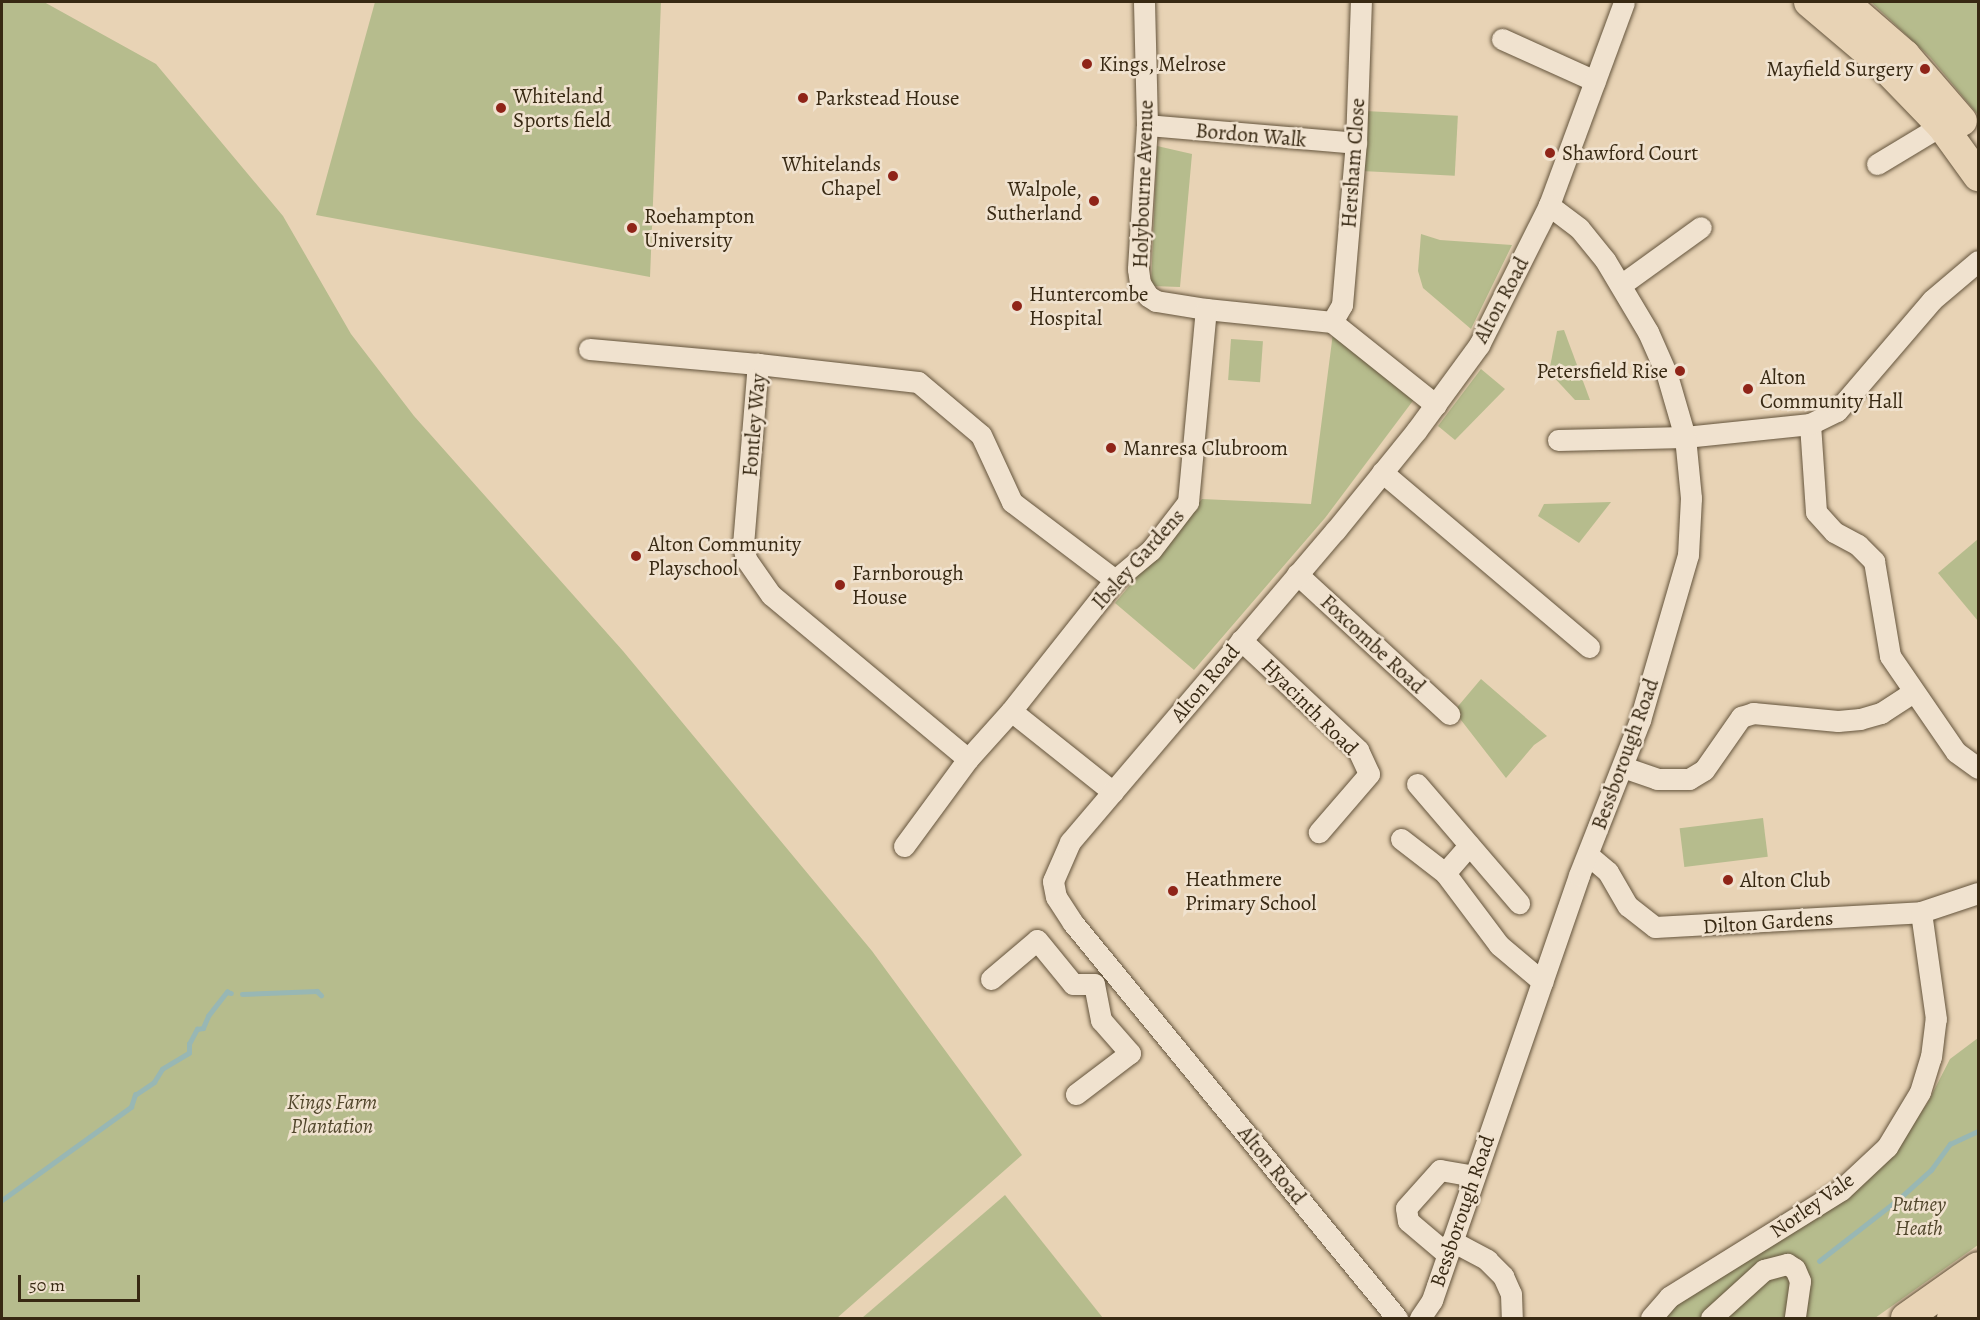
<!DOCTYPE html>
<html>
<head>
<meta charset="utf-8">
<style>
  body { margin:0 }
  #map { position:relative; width:1980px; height:1320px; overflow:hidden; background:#e8d3b5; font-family:Alegreya,serif }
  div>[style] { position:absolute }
  .green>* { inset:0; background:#b6bc8d; transform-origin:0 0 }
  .stream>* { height:4.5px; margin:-2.25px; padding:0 2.25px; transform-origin:2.25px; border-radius:2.25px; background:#98b7b4 }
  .roads { filter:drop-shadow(0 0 2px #64543c) drop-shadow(0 0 2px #64543c) }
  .minor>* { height:21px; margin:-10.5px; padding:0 10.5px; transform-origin:10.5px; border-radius:10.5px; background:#f0e2cf }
  .highway>* { height:30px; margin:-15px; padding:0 15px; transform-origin:15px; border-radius:15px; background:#e8d3b5 }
  .dots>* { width:16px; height:16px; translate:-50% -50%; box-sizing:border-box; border:3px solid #f0e2cf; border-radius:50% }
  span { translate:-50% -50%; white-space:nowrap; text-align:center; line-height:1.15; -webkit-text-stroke:5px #f0e2cf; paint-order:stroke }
  .poi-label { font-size:21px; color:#382913 }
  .left { translate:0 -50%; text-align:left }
  .right { translate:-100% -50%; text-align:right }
  .street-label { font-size:21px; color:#382913 }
  .park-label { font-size:21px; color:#51462b; font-style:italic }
  .frame { position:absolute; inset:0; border:3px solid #382913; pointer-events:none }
  .scale { position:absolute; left:18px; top:1275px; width:122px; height:27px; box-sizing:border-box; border:3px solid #382913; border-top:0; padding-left:8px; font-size:18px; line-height:21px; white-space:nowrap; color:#382913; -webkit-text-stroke:4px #f0e2cf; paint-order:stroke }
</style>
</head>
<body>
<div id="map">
  <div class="green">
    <i style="clip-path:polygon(2px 2px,44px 2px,156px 64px,283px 216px,351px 334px,414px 416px,623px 651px,872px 951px,1022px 1155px,837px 1318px,2px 1318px)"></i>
    <i style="clip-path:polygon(375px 2px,661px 2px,650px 277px,316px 215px)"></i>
    <i style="clip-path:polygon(1871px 2px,1978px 2px,1978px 115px,1930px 57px)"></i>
    <i style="left:1365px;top:111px;width:93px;height:60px;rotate:3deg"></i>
    <i style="clip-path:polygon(1157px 146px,1192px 154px,1180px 287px,1151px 286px)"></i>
    <i style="clip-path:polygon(1421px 234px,1440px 240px,1512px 245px,1471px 329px,1423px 288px,1418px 271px)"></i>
    <i style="clip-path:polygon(1564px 330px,1590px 400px,1575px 400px,1549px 372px,1557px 331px)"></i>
    <i style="clip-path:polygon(1333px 333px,1415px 398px,1325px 518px,1194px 670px,1115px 603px,1202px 499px,1311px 504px)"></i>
    <i style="left:1231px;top:339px;width:32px;height:41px;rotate:4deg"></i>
    <i style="clip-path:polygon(1481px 369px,1505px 389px,1455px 440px,1438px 426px)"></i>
    <i style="clip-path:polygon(1611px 502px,1579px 543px,1538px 516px,1544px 504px)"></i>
    <i style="clip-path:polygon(1978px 539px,1978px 621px,1938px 573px)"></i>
    <i style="clip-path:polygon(1481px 679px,1547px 736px,1534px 745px,1506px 778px,1454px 711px)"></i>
    <i style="left:1763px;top:818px;width:39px;height:84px;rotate:83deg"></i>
    <i style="clip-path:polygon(1978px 1038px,1978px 1245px,1875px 1318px,1659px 1318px,1885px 1159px,1927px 1104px,1950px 1059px)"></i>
    <i style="clip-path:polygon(1005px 1195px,1103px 1318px,862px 1318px)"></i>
  </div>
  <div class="stream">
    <i style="left:242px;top:994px;width:75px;rotate:-2.3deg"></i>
    <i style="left:317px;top:991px;width:6px;rotate:45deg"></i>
    <i style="left:2px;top:1200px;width:159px;rotate:-35.8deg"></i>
    <i style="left:131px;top:1107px;width:13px;rotate:-72deg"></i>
    <i style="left:135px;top:1095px;width:23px;rotate:-34deg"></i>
    <i style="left:154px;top:1082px;width:15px;rotate:-58deg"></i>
    <i style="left:162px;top:1069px;width:31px;rotate:-31deg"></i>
    <i style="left:189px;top:1053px;width:9px;rotate:-90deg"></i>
    <i style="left:189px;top:1044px;width:17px;rotate:-62deg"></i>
    <i style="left:197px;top:1029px;width:6px;rotate:-9deg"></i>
    <i style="left:203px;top:1028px;width:13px;rotate:-67deg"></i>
    <i style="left:208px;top:1016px;width:31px;rotate:-52deg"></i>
    <i style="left:227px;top:992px;width:4px;rotate:14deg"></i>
    <i style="left:1819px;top:1261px;width:103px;rotate:-37.9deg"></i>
    <i style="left:1900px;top:1198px;width:42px;rotate:-42.1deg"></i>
    <i style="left:1931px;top:1170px;width:32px;rotate:-54deg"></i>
    <i style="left:1950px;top:1144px;width:31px;rotate:-25deg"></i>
  </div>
  <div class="roads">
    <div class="minor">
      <i style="left:1144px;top:2px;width:123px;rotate:88.6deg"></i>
      <i style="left:1147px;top:125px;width:144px;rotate:93.6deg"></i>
      <i style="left:1138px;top:269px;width:14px;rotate:82deg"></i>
      <i style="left:1140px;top:283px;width:15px;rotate:58deg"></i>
      <i style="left:1148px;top:296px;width:9px;rotate:32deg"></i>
      <i style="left:1156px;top:301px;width:51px;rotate:9.1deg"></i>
      <i style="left:1206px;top:309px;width:127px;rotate:5.9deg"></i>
      <i style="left:1332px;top:322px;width:133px;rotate:38.6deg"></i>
      <i style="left:1502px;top:39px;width:102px;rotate:24.3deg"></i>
      <i style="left:1147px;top:125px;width:210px;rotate:4.9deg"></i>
      <i style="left:1877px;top:164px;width:87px;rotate:-31deg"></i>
      <i style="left:1622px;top:284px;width:97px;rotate:-35.8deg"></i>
      <i style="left:1332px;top:322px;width:20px;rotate:-60deg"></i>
      <i style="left:1342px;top:305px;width:163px;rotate:-85.1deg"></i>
      <i style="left:1356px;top:143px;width:141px;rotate:-88deg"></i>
      <i style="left:589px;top:349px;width:170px;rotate:5.1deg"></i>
      <i style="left:1810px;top:424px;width:88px;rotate:86.1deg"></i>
      <i style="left:1816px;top:512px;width:27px;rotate:48deg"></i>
      <i style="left:1834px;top:532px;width:27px;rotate:28deg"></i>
      <i style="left:1858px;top:545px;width:23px;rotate:45deg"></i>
      <i style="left:1874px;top:561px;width:96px;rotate:80.4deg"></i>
      <i style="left:1890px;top:656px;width:116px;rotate:55.5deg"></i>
      <i style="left:1956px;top:752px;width:27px;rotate:36deg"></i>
      <i style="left:1558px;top:440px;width:127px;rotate:-1.4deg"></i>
      <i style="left:1685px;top:437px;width:126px;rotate:-5.9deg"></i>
      <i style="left:1810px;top:424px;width:30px;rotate:-26deg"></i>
      <i style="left:1837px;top:411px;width:146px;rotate:-49.4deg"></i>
      <i style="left:1932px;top:300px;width:60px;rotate:-40.3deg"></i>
      <i style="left:1382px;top:472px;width:271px;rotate:40.2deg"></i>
      <i style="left:1297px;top:574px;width:207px;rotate:42.6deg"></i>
      <i style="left:1241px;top:640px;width:161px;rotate:43.2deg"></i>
      <i style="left:1358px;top:750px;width:26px;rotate:65deg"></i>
      <i style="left:1369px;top:774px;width:77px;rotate:130.8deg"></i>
      <i style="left:968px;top:759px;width:256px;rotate:-140.2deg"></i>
      <i style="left:771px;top:595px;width:44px;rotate:-124.8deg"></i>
      <i style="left:746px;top:559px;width:14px;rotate:-102deg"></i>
      <i style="left:743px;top:545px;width:182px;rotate:-85.3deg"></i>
      <i style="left:758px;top:364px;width:161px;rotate:6.4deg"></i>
      <i style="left:918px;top:382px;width:82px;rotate:40.1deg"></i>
      <i style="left:981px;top:435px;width:74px;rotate:65.2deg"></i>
      <i style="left:1012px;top:502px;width:129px;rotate:37.1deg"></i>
      <i style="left:1623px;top:767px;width:36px;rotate:19deg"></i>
      <i style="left:1657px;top:779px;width:32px"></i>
      <i style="left:1689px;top:779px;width:17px;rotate:-31deg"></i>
      <i style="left:1704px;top:770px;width:65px;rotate:-55.1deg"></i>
      <i style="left:1741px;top:717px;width:13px;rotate:-18deg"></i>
      <i style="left:1753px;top:713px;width:85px;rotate:5.4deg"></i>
      <i style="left:1838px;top:721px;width:22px;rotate:-5deg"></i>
      <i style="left:1860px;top:719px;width:22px;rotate:-16deg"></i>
      <i style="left:1881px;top:713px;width:38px;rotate:-33deg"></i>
      <i style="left:1417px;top:784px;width:157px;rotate:49.4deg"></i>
      <i style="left:1113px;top:792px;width:130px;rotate:-141.5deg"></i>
      <i style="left:1011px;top:711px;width:167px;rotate:-51.6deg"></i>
      <i style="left:1115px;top:580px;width:47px;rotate:-39.8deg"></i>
      <i style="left:1151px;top:550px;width:61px;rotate:-52.4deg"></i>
      <i style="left:1188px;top:502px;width:194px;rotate:-84.7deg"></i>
      <i style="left:1401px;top:839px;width:56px;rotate:37.7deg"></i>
      <i style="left:1445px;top:873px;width:90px;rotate:53.1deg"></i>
      <i style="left:1499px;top:945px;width:57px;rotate:40.1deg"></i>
      <i style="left:904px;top:846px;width:108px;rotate:-53.7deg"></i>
      <i style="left:968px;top:759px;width:64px;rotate:-48.1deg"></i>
      <i style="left:1588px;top:855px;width:26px;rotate:40deg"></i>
      <i style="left:1608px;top:872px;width:39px;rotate:60deg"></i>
      <i style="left:1628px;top:906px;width:34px;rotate:38deg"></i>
      <i style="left:1655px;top:927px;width:266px;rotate:-3.2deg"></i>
      <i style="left:1921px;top:912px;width:60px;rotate:-18.4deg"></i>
      <i style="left:1445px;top:873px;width:37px;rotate:-49deg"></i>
      <i style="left:991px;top:979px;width:60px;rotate:-40.3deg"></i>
      <i style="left:1037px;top:940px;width:57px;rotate:50.7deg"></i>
      <i style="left:1073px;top:984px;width:21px"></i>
      <i style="left:1094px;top:984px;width:37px;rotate:79deg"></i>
      <i style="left:1101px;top:1020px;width:44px;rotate:48.7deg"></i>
      <i style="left:1130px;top:1053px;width:68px;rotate:142.8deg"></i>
      <i style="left:1452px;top:1241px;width:40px;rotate:28deg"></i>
      <i style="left:1487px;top:1260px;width:23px;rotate:45deg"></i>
      <i style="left:1503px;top:1276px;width:20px;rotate:66deg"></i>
      <i style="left:1511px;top:1294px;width:24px;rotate:88deg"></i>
      <i style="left:1447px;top:1254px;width:51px;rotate:-139.8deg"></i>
      <i style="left:1408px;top:1221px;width:13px;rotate:-99deg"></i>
      <i style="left:1406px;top:1208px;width:51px;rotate:-48.2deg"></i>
      <i style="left:1440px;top:1170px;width:34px;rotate:10deg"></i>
      <i style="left:1397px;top:1318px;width:511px;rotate:-129.36deg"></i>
      <i style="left:1073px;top:923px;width:31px;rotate:-123deg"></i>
      <i style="left:1056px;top:897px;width:16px;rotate:-101deg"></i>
      <i style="left:1053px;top:881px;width:43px;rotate:-66.4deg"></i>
      <i style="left:1070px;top:842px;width:409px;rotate:-49.6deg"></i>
      <i style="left:1335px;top:531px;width:129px;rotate:-51deg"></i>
      <i style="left:1416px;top:431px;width:107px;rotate:-53.8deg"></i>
      <i style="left:1479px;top:345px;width:157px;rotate:-63.4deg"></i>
      <i style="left:1549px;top:205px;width:216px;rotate:-69.7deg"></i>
      <i style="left:1420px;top:1318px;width:22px;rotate:-56deg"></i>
      <i style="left:1432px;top:1300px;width:450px;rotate:-70.9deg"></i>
      <i style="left:1579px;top:875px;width:167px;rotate:-68.5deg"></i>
      <i style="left:1640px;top:720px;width:172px;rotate:-73.8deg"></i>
      <i style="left:1688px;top:555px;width:57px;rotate:-87deg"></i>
      <i style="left:1691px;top:498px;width:61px;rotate:-95.6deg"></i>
      <i style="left:1685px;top:437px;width:65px;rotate:-106.2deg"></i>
      <i style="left:1667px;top:375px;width:47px;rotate:-113.8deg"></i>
      <i style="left:1648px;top:332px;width:84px;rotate:-120.8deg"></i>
      <i style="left:1605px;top:260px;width:41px;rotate:-129.1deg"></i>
      <i style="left:1579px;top:228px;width:38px;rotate:-143deg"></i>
      <i style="left:1651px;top:1318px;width:28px;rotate:-49deg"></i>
      <i style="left:1669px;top:1297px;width:203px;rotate:-31.9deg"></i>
      <i style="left:1841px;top:1190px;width:63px;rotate:-43.1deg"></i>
      <i style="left:1887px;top:1147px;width:64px;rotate:-59deg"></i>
      <i style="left:1920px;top:1092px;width:37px;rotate:-73deg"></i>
      <i style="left:1931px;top:1057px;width:38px;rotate:-83deg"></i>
      <i style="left:1936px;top:1019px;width:108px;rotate:-98deg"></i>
      <i style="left:1711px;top:1318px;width:72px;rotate:-42.2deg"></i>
      <i style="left:1764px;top:1270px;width:24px;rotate:-15deg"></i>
      <i style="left:1787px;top:1264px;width:9px;rotate:32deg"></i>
      <i style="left:1795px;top:1269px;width:13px;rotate:67deg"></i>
      <i style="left:1800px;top:1281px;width:37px;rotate:98deg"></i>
    </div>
    <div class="highway">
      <i style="left:1809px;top:2px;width:94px;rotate:40.3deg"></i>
      <i style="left:1881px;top:63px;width:88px;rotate:45.9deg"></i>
      <i style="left:1942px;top:126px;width:62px;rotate:54.2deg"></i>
      <i style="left:1844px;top:2px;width:81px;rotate:41deg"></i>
      <i style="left:1905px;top:55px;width:87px;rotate:49.2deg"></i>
      <i style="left:1906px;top:1318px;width:88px;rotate:-35.3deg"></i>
      <i style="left:1952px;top:1318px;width:32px;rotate:-35deg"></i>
    </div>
  </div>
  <div class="dots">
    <i style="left:1087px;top:64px;background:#8f2418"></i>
    <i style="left:1925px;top:69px;background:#8f2418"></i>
    <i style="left:803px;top:98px;background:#8f2418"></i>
    <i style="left:501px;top:108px;background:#8f2418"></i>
    <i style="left:1550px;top:153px;background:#8f2418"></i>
    <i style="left:893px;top:176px;background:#8f2418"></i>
    <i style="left:1094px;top:201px;background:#8f2418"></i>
    <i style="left:632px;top:228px;background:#8f2418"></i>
    <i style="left:1017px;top:306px;background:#8f2418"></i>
    <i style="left:1680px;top:371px;background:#8f2418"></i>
    <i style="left:1748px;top:389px;background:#8f2418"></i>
    <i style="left:1111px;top:448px;background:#8f2418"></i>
    <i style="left:636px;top:556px;background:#8f2418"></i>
    <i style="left:840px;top:585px;background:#8f2418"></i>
    <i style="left:1728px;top:880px;background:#8f2418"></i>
    <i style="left:1173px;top:891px;background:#8f2418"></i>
  </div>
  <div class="poi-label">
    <span class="left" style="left:1099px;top:64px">Kings, Melrose</span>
    <span class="right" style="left:1913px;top:69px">Mayfield Surgery</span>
    <span class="left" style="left:513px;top:108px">Whiteland<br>Sports field</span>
    <span class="left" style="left:815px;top:98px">Parkstead House</span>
    <span class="left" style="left:1562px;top:153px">Shawford Court</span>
    <span class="right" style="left:881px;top:176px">Whitelands<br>Chapel</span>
    <span class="right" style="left:1082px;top:201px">Walpole,<br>Sutherland</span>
    <span class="left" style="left:644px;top:228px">Roehampton<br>University</span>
    <span class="left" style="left:1029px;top:306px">Huntercombe<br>Hospital</span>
    <span class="right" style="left:1668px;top:371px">Petersfield Rise</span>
    <span class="left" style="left:1760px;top:389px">Alton<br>Community Hall</span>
    <span class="left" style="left:1123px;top:448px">Manresa Clubroom</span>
    <span class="left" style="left:648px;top:556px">Alton Community<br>Playschool</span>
    <span class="left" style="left:852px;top:585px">Farnborough<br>House</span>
    <span class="left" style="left:1185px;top:891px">Heathmere<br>Primary School</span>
    <span class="left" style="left:1740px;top:880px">Alton Club</span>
  </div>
  <div class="street-label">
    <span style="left:1251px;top:135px;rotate:5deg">Bordon Walk</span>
    <span style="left:1353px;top:163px;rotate:-86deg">Hersham Close</span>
    <span style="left:1143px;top:184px;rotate:-88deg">Holybourne Avenue</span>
    <span style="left:1501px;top:300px;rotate:-62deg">Alton Road</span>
    <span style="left:754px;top:425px;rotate:-85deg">Fontley Way</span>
    <span style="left:1138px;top:559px;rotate:-48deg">Ibsley Gardens</span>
    <span style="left:1373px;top:644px;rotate:43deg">Foxcombe Road</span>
    <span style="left:1205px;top:683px;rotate:-50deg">Alton Road</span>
    <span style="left:1310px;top:707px;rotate:45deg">Hyacinth Road</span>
    <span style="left:1625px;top:754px;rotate:-70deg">Bessborough Road</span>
    <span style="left:1768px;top:922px;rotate:-4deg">Dilton Gardens</span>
    <span style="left:1272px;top:1165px;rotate:51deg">Alton Road</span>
    <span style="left:1812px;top:1205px;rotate:-35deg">Norley Vale</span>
    <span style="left:1462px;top:1211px;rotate:-71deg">Bessborough Road</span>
  </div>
  <div class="park-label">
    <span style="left:332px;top:1114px">Kings Farm<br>Plantation</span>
    <span style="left:1919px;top:1216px">Putney<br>Heath</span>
  </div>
  <div class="frame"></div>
  <div class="scale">50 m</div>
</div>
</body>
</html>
